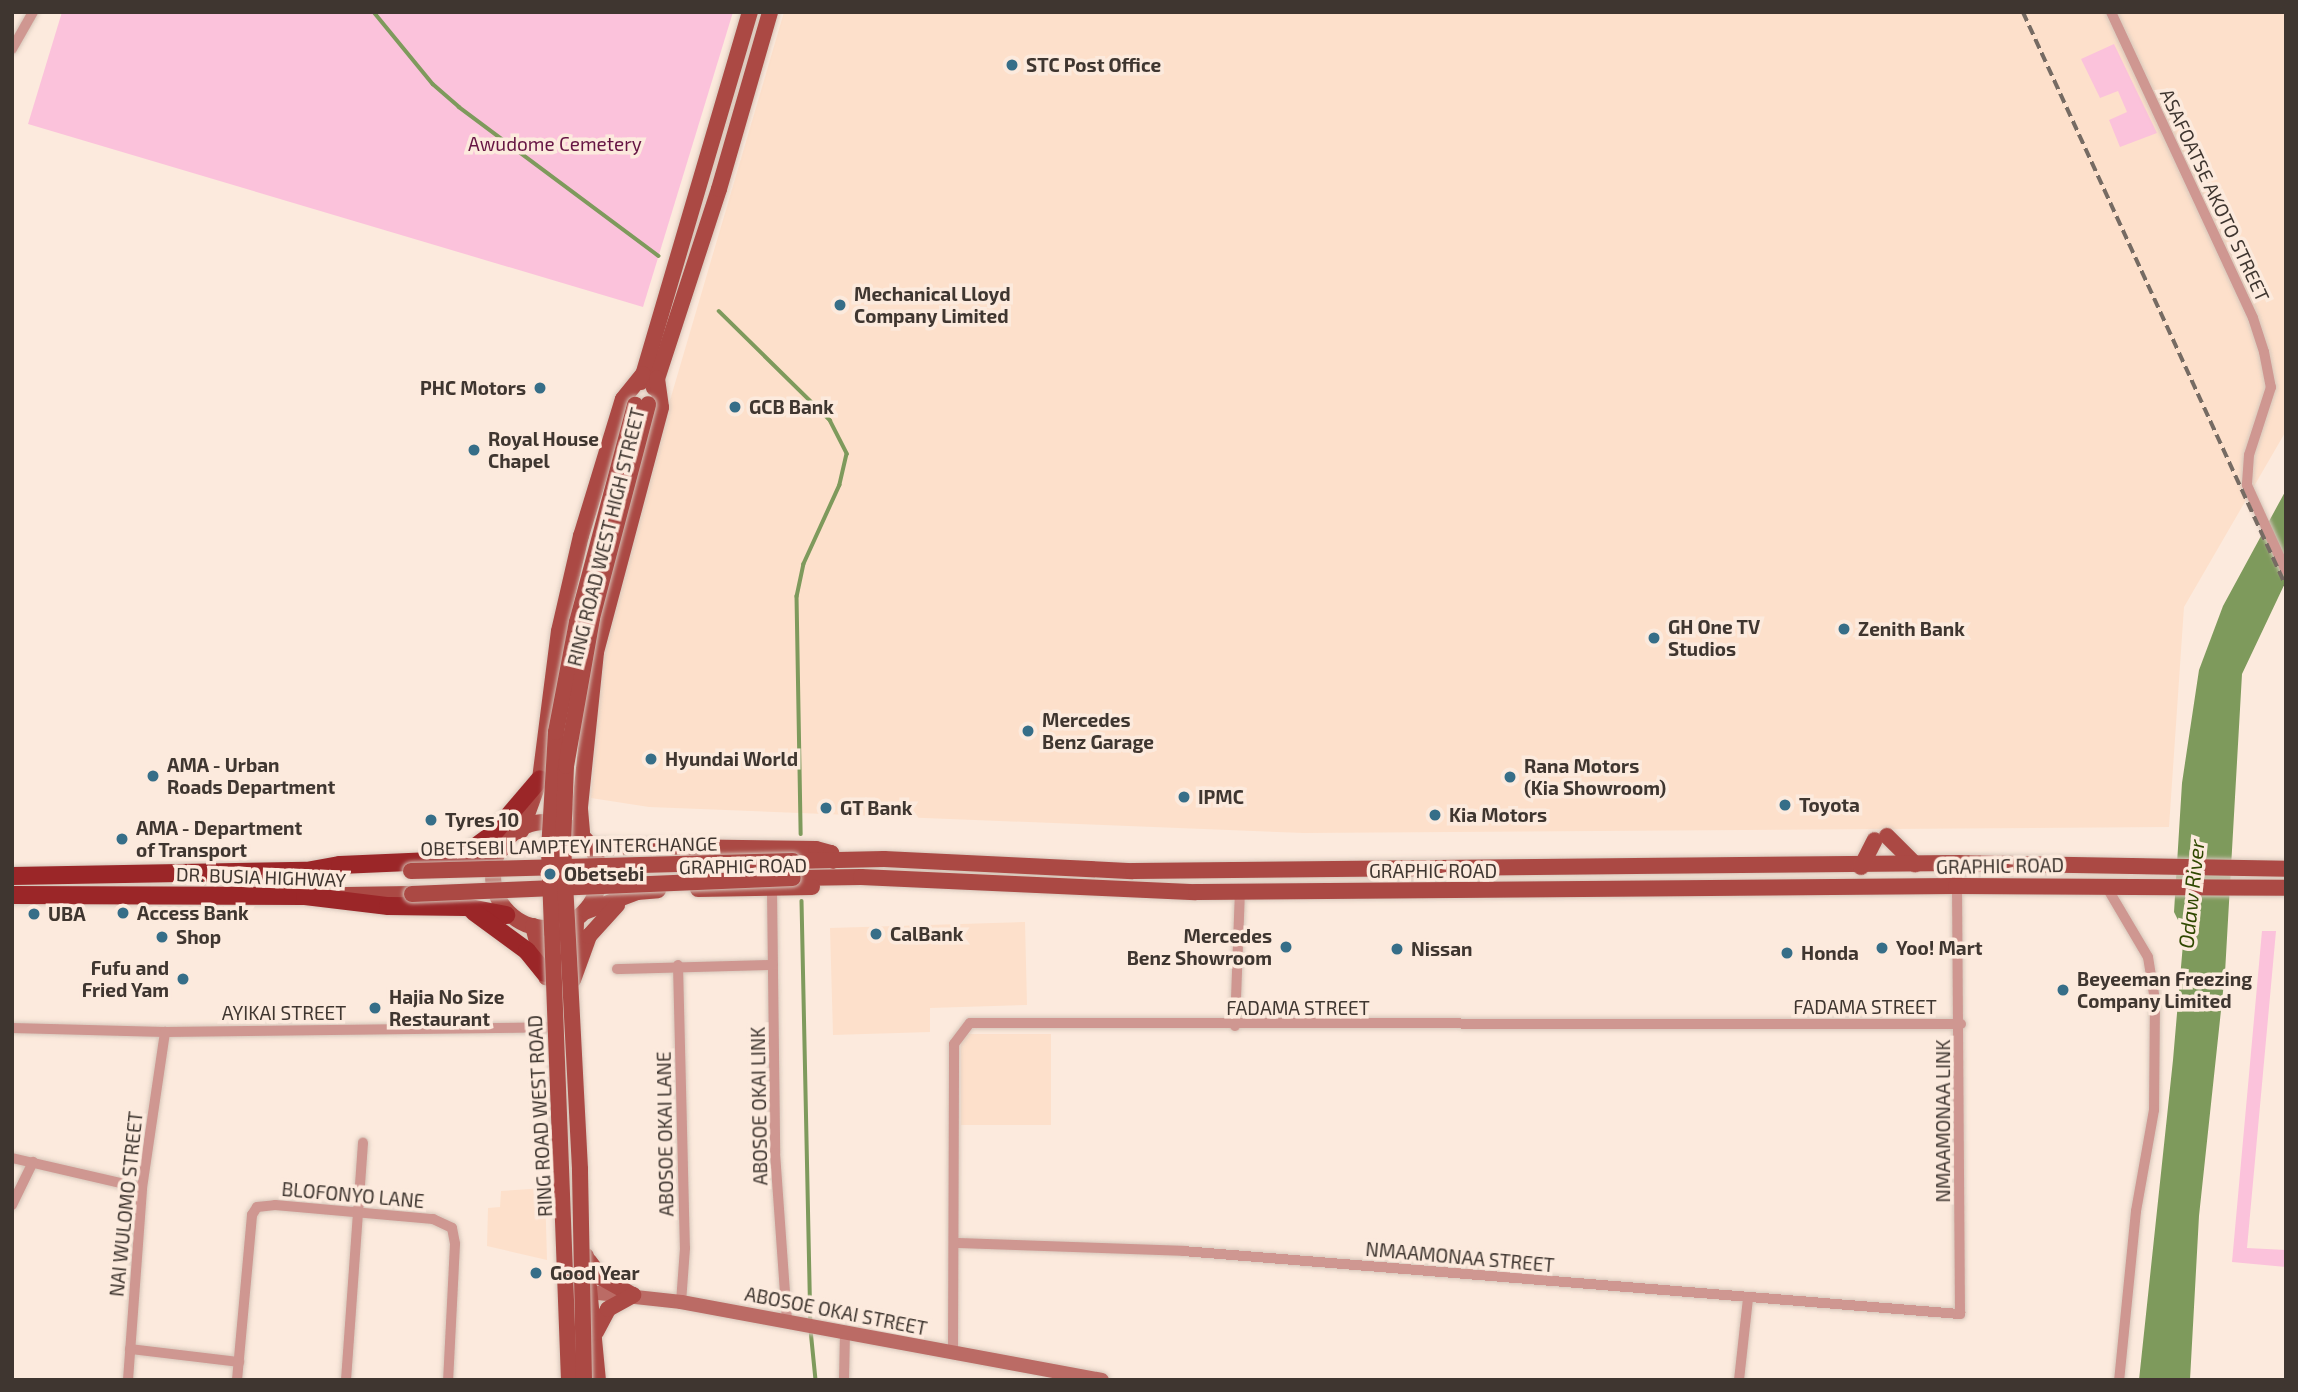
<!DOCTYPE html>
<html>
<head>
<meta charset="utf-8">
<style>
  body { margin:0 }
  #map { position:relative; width:2298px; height:1392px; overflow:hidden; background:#fceadd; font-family:"Exo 2",sans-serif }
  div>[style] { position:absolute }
  .built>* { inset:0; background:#fde0cb; transform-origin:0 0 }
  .green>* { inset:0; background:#fbc2db }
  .water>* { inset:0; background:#7e9a5c }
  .stream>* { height:3.5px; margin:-1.75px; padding:0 1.75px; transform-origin:1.75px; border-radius:1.75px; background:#7e9a5c }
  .roads { filter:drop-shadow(0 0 2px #d6c6ba) drop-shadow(0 0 2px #d6c6ba) }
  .street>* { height:10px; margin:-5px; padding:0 5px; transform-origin:5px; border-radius:5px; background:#cf9791 }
  .secondary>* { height:14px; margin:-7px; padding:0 7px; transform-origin:7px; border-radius:7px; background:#bb6b65 }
  .primary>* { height:16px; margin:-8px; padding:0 8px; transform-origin:8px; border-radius:8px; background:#ab4944 }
  .primary>.ring { margin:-8px; padding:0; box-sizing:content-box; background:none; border:16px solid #ab4944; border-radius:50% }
  .highway>* { height:18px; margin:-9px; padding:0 9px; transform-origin:9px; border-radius:9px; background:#9b2628 }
  .rail>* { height:3.5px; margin-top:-1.75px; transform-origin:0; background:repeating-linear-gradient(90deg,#766b63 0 10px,transparent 0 15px) }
  .bridges { filter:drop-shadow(0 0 2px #d6c6ba) drop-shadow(0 0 2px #d6c6ba) }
  .primary-bridge>* { height:16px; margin:-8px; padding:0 8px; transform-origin:8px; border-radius:8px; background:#ab4944 }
  .dots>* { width:19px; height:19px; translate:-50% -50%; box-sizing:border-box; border:4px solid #fceadd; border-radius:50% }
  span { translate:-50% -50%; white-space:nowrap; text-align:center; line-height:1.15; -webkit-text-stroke:7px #fceadd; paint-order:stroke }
  .poi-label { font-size:19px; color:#3f3630; font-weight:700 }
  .left { translate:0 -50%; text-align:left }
  .right { translate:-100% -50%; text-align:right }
  .park-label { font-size:19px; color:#661543 }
  .street-label { font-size:19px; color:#3f3630 }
  .water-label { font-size:21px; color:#2f4800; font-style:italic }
  .frame { position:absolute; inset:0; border:14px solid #3f3630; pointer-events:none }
</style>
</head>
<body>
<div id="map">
  <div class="built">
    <i style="clip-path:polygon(784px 12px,2286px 12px,2286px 431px,2184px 607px,2169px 827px,1304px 833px,649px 807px,591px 798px,602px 654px,634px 523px)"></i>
    <i style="clip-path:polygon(1025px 922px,1027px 1005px,930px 1008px,930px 1032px,833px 1035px,830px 928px)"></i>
    <i style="left:1051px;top:1034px;width:91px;height:90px;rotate:90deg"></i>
    <i style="clip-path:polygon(545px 1188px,547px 1260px,487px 1246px,488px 1208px,500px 1207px,501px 1191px)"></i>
  </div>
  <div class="green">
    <i style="clip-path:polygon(62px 12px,733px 12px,643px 307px,28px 124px)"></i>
    <i style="clip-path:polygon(2114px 44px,2157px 133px,2120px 147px,2109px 120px,2127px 112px,2118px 91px,2100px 98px,2081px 59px)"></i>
    <i style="clip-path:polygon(2262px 931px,2276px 931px,2247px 1248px,2286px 1250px,2286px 1267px,2232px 1262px)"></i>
  </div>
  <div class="water">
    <i style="clip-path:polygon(2286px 490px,2286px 581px,2242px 674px,2225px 973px,2199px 1216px,2190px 1380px,2139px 1380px,2173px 1060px,2184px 932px,2174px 912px,2182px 783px,2199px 670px,2223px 606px)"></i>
  </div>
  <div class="stream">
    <i style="left:374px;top:12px;width:93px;rotate:50.7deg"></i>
    <i style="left:433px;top:84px;width:35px;rotate:41deg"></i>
    <i style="left:459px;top:107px;width:249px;rotate:36.7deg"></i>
    <i style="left:719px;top:311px;width:156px;rotate:44.5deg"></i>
    <i style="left:830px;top:420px;width:38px;rotate:63deg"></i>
    <i style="left:847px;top:454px;width:32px;rotate:103deg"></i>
    <i style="left:840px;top:485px;width:87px;rotate:114.5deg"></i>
    <i style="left:804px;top:564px;width:33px;rotate:102deg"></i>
    <i style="left:797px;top:596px;width:238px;rotate:89deg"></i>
    <i style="left:802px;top:901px;width:421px;rotate:88.8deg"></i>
    <i style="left:811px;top:1330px;width:50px;rotate:84.3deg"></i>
  </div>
  <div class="roads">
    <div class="street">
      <i style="left:2111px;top:12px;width:337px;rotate:65.1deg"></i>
      <i style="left:2253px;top:318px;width:36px;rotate:72deg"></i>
      <i style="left:2264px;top:352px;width:36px;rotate:79deg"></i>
      <i style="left:2271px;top:387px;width:71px;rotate:107.9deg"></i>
      <i style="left:2249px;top:455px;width:30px;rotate:94deg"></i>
      <i style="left:2247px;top:485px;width:94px;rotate:65.6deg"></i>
      <i style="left:12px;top:49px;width:43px;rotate:-60.4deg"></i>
      <i style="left:2106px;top:886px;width:82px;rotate:59.4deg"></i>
      <i style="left:2148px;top:957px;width:44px;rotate:80.8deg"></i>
      <i style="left:2155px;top:1000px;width:110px;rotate:90.5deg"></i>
      <i style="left:2154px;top:1110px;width:103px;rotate:100.1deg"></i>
      <i style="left:2136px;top:1211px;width:170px;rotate:95.7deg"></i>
      <i style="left:772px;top:890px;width:263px;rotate:89.3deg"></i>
      <i style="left:775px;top:1153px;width:168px;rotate:85.9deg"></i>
      <i style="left:678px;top:965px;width:283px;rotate:88.6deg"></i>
      <i style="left:685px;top:1248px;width:54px;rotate:94.2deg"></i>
      <i style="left:617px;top:969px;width:156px;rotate:-1.5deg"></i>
      <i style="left:1235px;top:1026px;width:134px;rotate:-87.9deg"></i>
      <i style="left:12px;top:1028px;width:153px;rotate:1.5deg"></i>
      <i style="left:165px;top:1032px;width:391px;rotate:-0.7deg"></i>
      <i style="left:12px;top:1158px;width:133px;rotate:13deg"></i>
      <i style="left:12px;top:1205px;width:48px;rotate:-64deg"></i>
      <i style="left:956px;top:1243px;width:227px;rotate:2deg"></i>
      <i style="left:1183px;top:1251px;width:780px;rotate:4.64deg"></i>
      <i style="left:1960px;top:1314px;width:451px;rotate:-90.4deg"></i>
      <i style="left:130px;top:1349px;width:110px;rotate:6.8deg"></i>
      <i style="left:953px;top:1352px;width:308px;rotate:-89.8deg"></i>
      <i style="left:954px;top:1044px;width:26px;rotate:-53deg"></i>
      <i style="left:970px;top:1023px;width:991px;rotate:0.06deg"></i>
      <i style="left:128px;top:1380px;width:193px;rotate:-85.8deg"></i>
      <i style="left:142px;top:1188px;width:158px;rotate:-81.6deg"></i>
      <i style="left:237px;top:1380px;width:166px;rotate:-84.8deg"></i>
      <i style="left:252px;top:1215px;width:9px;rotate:-58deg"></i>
      <i style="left:257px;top:1207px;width:18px;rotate:-6deg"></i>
      <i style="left:275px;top:1205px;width:159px;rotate:5.1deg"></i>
      <i style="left:433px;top:1219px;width:21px;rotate:25deg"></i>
      <i style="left:452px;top:1228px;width:16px;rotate:79deg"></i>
      <i style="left:455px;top:1244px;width:136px;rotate:92.9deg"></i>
      <i style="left:346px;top:1380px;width:238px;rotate:-85.9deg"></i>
      <i style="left:844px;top:1380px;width:46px;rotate:-88.8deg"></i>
      <i style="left:1739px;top:1380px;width:81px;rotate:-83.7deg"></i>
    </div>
    <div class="secondary">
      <i style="left:580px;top:1291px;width:102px;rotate:6.2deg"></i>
      <i style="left:681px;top:1302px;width:428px;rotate:10.5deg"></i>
    </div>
    <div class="primary">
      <i style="left:641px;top:382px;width:386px;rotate:-73.6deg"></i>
      <i style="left:654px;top:388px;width:209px;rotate:-71.9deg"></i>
      <i style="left:719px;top:189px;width:184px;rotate:-73.9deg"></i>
      <i class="ring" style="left:493px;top:822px;width:90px;height:90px"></i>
      <i style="left:521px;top:831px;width:55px;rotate:-69.9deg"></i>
      <i style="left:540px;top:779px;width:149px;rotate:-82.7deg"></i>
      <i style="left:559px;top:631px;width:98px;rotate:-77deg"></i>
      <i style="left:581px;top:536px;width:143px;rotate:-73deg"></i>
      <i style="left:623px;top:399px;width:32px;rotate:-51deg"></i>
      <i style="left:582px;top:832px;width:25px;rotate:-95deg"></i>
      <i style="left:580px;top:807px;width:156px;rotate:-84.1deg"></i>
      <i style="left:596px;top:652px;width:253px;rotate:-75.1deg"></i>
      <i style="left:661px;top:407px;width:29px;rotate:-98deg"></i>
      <i style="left:1887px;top:836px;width:40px;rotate:45deg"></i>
      <i style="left:593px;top:846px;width:223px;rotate:0.8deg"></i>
      <i style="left:816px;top:849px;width:16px;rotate:15deg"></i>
      <i style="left:831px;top:853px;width:8px;rotate:76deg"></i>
      <i style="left:793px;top:861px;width:91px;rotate:-1.3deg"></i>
      <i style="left:884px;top:859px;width:249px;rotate:2.8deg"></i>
      <i style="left:1133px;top:871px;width:824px;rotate:-0.56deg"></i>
      <i style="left:1957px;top:863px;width:329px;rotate:1deg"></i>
      <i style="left:1861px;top:867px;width:30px;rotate:-63deg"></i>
      <i style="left:793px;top:878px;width:68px;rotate:-0.8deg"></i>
      <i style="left:861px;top:877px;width:335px;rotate:2.6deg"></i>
      <i style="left:1196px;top:892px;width:760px;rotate:-0.45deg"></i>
      <i style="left:1956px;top:886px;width:330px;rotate:0.3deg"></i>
      <i style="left:698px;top:889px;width:114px;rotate:-1deg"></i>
      <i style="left:346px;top:895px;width:66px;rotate:-0.9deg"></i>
      <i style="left:587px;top:911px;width:53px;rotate:-20.8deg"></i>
      <i style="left:637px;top:892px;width:21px;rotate:-5deg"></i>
      <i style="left:533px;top:926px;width:53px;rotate:75.7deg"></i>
      <i style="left:575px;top:951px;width:29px;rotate:-88deg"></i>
      <i style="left:573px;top:980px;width:47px;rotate:-70deg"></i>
      <i style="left:589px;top:936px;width:42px;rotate:-47.9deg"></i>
      <i style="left:586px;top:1256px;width:125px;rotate:84.5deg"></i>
      <i style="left:589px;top:1261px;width:21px;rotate:53deg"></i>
      <i style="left:602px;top:1278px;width:35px;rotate:29deg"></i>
      <i style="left:596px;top:1332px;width:26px;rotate:-62deg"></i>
      <i style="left:608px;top:1309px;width:29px;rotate:-29deg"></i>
    </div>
    <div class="highway">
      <i style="left:464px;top:855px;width:36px;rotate:-36deg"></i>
      <i style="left:493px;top:834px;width:72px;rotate:-49.5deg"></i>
      <i style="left:12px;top:876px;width:294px;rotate:-1deg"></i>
      <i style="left:306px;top:871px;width:35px;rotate:-10deg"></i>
      <i style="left:340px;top:865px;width:115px;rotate:-2.5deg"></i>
      <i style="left:455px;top:860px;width:47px;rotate:-13.4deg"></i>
      <i style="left:12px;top:895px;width:293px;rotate:0.2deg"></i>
      <i style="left:305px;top:896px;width:84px;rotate:6.9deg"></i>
      <i style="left:388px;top:906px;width:77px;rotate:0.7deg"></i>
      <i style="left:465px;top:907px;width:42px;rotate:11deg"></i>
      <i style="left:474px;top:912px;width:66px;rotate:36.3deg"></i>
      <i style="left:527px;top:951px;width:28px;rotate:51deg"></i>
    </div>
  </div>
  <div class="rail">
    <i style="left:2023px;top:12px;width:631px;rotate:65.38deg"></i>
  </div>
  <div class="bridges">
    <div class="primary-bridge">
      <i style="left:411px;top:871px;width:382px;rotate:-1.5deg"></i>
      <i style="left:412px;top:894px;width:381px;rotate:-2.4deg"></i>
      <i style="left:569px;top:1380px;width:530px;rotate:-92.16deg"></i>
      <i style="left:549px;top:850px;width:118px;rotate:-86.6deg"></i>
      <i style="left:556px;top:732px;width:112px;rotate:-79.2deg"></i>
      <i style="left:577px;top:622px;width:225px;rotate:-75deg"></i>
      <i style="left:584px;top:1380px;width:211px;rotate:-91.1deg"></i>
      <i style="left:580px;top:1169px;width:325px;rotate:-93deg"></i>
      <i style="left:563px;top:844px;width:78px;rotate:-87.8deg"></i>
      <i style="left:566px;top:766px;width:150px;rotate:-80deg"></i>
      <i style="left:592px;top:618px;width:221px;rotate:-75.3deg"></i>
    </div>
  </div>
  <div class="dots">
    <i style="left:1012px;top:65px;background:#366e88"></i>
    <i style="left:840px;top:305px;background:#366e88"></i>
    <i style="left:540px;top:388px;background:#366e88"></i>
    <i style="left:735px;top:407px;background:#366e88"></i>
    <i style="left:474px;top:450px;background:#366e88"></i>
    <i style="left:1844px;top:629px;background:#366e88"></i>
    <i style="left:1654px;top:638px;background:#366e88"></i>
    <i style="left:1028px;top:731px;background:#366e88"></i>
    <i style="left:651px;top:759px;background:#366e88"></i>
    <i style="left:153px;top:776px;background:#366e88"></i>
    <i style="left:1510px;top:777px;background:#366e88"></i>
    <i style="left:1184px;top:797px;background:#366e88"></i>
    <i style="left:1785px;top:805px;background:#366e88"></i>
    <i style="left:826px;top:808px;background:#366e88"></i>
    <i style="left:1435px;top:815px;background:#366e88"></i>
    <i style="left:431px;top:820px;background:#366e88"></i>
    <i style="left:122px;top:839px;background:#366e88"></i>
    <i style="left:550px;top:874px;background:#366e88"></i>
    <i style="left:123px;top:913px;background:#366e88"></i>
    <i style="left:34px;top:914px;background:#366e88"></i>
    <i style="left:876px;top:934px;background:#366e88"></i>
    <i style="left:162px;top:937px;background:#366e88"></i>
    <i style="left:1286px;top:947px;background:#366e88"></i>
    <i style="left:1882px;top:948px;background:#366e88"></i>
    <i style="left:1397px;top:949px;background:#366e88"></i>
    <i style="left:1787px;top:953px;background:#366e88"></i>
    <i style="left:183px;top:979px;background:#366e88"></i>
    <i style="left:2063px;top:990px;background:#366e88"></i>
    <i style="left:375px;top:1008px;background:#366e88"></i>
    <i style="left:536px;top:1273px;background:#366e88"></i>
  </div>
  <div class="poi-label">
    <span class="left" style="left:1026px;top:65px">STC Post Office</span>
    <span class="left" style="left:854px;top:305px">Mechanical Lloyd<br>Company Limited</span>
    <span class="right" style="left:526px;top:388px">PHC Motors</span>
    <span class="left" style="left:749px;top:407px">GCB Bank</span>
    <span class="left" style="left:488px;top:450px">Royal House<br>Chapel</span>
    <span class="left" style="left:1668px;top:638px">GH One TV<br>Studios</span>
    <span class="left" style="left:1858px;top:629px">Zenith Bank</span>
    <span class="left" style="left:1042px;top:731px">Mercedes<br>Benz Garage</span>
    <span class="left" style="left:665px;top:759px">Hyundai World</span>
    <span class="left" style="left:167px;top:776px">AMA - Urban<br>Roads Department</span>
    <span class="left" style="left:1524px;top:777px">Rana Motors<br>(Kia Showroom)</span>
    <span class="left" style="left:1198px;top:797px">IPMC</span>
    <span class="left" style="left:1799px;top:805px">Toyota</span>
    <span class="left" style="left:840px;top:808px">GT Bank</span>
    <span class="left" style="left:1449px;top:815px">Kia Motors</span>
    <span class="left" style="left:445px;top:820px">Tyres 10</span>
    <span class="left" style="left:136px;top:839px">AMA - Department<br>of Transport</span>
    <span class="left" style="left:564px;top:874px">Obetsebi</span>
    <span class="left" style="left:137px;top:913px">Access Bank</span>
    <span class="left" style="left:48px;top:914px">UBA</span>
    <span class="left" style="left:890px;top:934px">CalBank</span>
    <span class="right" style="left:1272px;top:947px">Mercedes<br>Benz Showroom</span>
    <span class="left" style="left:176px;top:937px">Shop</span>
    <span class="left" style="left:1896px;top:948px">Yoo! Mart</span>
    <span class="left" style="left:1411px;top:949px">Nissan</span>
    <span class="left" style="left:1801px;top:953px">Honda</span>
    <span class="right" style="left:169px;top:979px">Fufu and<br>Fried Yam</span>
    <span class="left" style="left:2077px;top:990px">Beyeeman Freezing<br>Company Limited</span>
    <span class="left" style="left:389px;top:1008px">Hajia No Size<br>Restaurant</span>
    <span class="left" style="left:550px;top:1273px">Good Year</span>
  </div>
  <div class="park-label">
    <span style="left:555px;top:144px">Awudome Cemetery</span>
  </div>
  <div class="street-label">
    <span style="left:2215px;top:195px;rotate:65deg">ASAFOATSE AKOTO STREET</span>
    <span style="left:606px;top:537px;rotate:-76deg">RING ROAD WEST HIGH STREET</span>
    <span style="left:569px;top:846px;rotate:-1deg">OBETSEBI LAMPTEY INTERCHANGE</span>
    <span style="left:743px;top:866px;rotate:-1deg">GRAPHIC ROAD</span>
    <span style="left:2000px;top:866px;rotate:-1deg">GRAPHIC ROAD</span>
    <span style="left:1433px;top:871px">GRAPHIC ROAD</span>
    <span style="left:261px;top:877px;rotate:2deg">DR. BUSIA HIGHWAY</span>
    <span style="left:1865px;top:1007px">FADAMA STREET</span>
    <span style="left:1298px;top:1008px">FADAMA STREET</span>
    <span style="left:284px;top:1013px">AYIKAI STREET</span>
    <span style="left:759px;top:1106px;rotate:-91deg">ABOSOE OKAI LINK</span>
    <span style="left:540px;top:1116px;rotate:-93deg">RING ROAD WEST ROAD</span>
    <span style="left:1943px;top:1121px;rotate:-90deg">NMAAMONAA LINK</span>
    <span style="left:665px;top:1134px;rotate:-91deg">ABOSOE OKAI LANE</span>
    <span style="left:353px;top:1195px;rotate:5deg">BLOFONYO LANE</span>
    <span style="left:126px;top:1204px;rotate:-84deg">NAI WULOMO STREET</span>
    <span style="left:1460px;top:1257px;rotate:5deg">NMAAMONAA STREET</span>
    <span style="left:836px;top:1311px;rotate:11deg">ABOSOE OKAI STREET</span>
  </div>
  <div class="water-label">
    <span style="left:2191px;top:894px;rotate:-84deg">Odaw River</span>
  </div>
  <div class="frame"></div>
</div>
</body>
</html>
